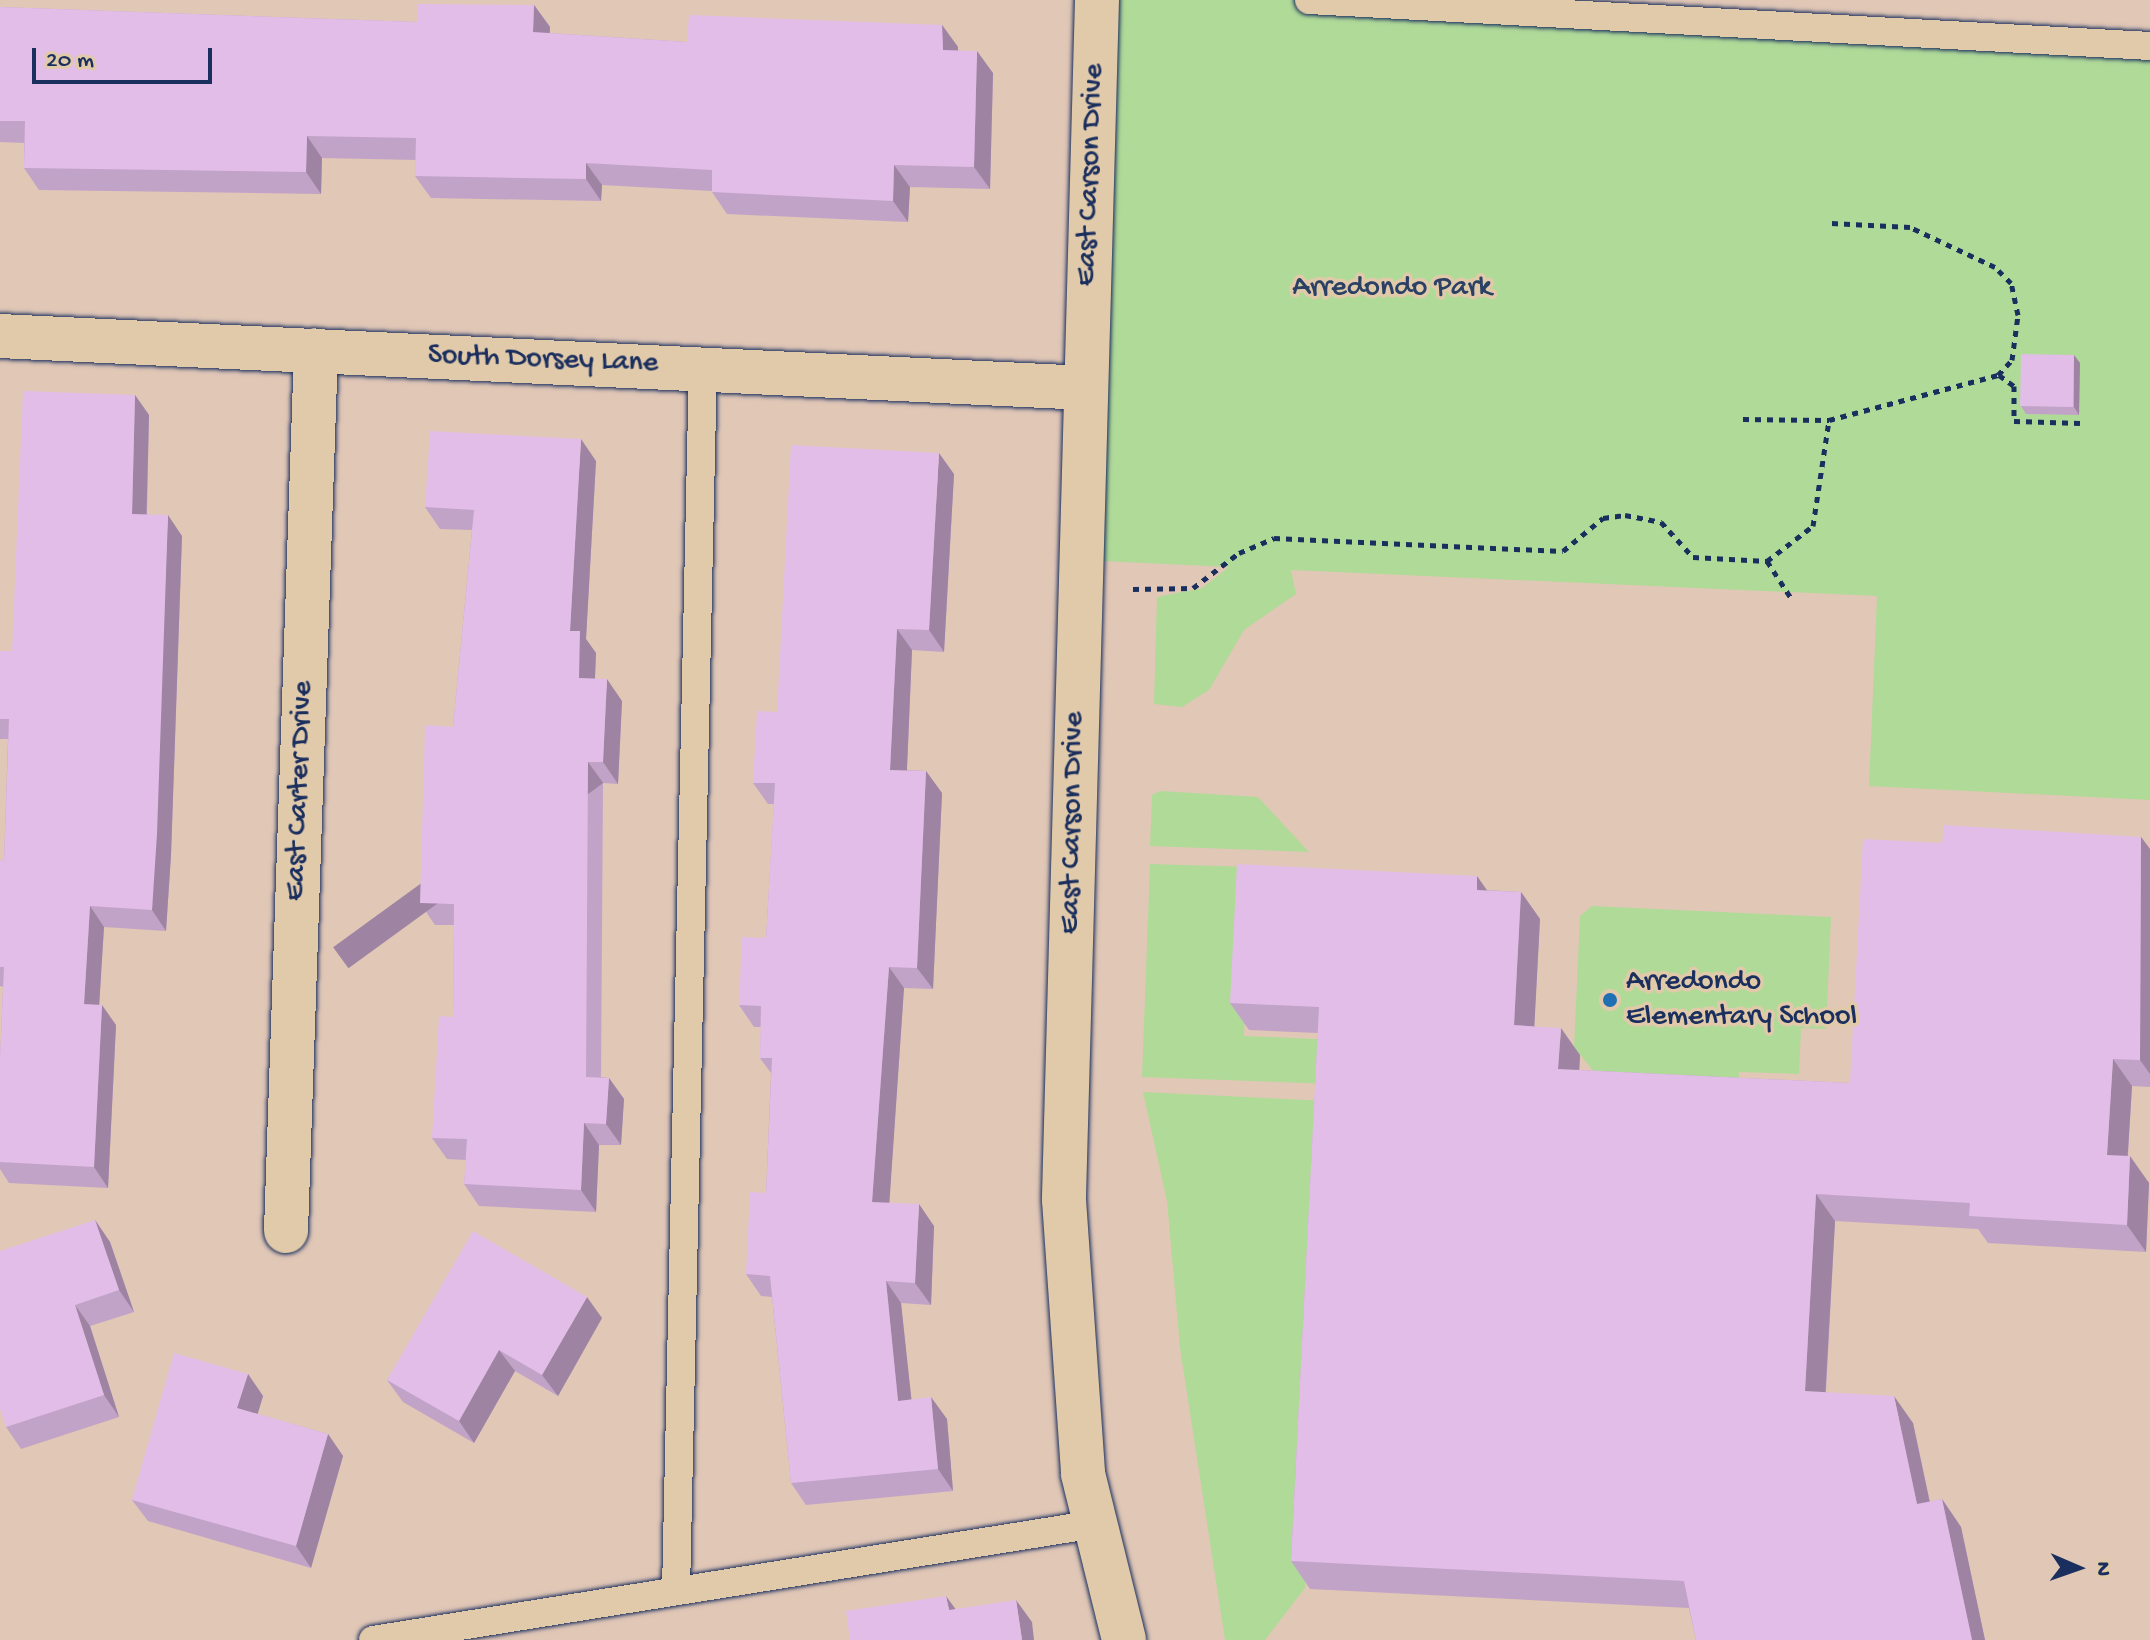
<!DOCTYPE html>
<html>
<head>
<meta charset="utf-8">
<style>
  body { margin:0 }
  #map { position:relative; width:2150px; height:1640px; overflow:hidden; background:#e1c7b6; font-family:"Gochi Hand",sans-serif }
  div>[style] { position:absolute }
  .green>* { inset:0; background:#b0da98 }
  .path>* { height:5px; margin-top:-2.5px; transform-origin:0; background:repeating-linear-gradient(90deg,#1b2f5e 0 6px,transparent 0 12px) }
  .roads { filter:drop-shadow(0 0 2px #1b2f5e) drop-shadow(0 0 2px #1b2f5e) }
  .lane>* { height:28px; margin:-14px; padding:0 14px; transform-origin:14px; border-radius:14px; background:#e1caaa }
  .street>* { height:44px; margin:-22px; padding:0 22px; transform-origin:22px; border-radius:22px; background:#e1caaa }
  .wall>* { inset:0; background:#c2a3c8 }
  .shaded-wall>* { inset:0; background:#9e84a2; transform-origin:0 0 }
  .building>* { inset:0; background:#e2bde8; transform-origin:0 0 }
  .dots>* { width:22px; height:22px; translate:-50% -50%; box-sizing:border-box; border:4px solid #e1caaa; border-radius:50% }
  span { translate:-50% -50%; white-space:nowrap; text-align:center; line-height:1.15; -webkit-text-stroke:7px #e1caaa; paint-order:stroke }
  .street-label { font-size:30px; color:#1b2f5e }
  .park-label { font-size:30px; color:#2a4064 }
  .poi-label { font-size:30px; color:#1b2f5e }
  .left { translate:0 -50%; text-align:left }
  .north { position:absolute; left:2038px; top:1528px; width:80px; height:80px; -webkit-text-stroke:6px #e1caaa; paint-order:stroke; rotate:92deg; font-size:22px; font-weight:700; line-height:32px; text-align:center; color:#1b2f5e }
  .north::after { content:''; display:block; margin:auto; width:28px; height:36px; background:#1b2f5e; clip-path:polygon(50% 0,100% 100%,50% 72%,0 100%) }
  .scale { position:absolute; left:32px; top:48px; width:180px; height:36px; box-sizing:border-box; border:4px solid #1b2f5e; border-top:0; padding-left:10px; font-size:24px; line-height:28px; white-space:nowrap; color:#1b2f5e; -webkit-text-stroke:6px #e1caaa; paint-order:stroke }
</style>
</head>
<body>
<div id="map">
  <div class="green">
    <i style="clip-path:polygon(1097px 0,1309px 0,2150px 46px,2150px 800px,1869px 786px,1877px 596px,1291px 570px,1296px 594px,1244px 630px,1209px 690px,1182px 707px,1154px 704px,1157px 597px,1202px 588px,1229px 567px,1081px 560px)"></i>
    <i style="clip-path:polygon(1160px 791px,1258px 797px,1309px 852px,1150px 846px,1152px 795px)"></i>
    <i style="clip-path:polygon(1150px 864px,1287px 868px,1249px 885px,1244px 1036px,1337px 1040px,1335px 1084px,1142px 1077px)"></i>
    <i style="clip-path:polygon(1592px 906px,1831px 917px,1826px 1029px,1801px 1028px,1799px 1074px,1739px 1072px,1737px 1100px,1612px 1094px,1574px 1047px,1580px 916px)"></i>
    <i style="clip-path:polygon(1143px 1092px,1327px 1101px,1305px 1588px,1265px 1640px,1225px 1640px,1180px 1348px,1167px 1201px)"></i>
  </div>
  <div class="path">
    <i style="left:1999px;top:375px;width:19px;rotate:36deg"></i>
    <i style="left:2014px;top:386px;width:35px;rotate:90deg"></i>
    <i style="left:2014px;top:421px;width:66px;rotate:1.7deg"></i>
    <i style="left:1743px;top:419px;width:86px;rotate:0.7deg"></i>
    <i style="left:1767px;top:561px;width:44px;rotate:57deg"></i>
    <i style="left:1133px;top:589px;width:60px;rotate:-1deg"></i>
    <i style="left:1193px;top:588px;width:58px;rotate:-37.3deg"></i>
    <i style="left:1239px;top:553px;width:38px;rotate:-23deg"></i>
    <i style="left:1274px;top:538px;width:289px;rotate:2.6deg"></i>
    <i style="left:1563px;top:551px;width:52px;rotate:-39.5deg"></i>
    <i style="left:1603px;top:518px;width:22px;rotate:-8deg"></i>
    <i style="left:1625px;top:515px;width:37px;rotate:11deg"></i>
    <i style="left:1661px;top:522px;width:47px;rotate:47.6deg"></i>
    <i style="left:1693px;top:557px;width:74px;rotate:3.1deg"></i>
    <i style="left:1767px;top:561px;width:58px;rotate:-37.3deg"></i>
    <i style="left:1813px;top:526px;width:107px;rotate:-81.4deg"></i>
    <i style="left:1829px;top:420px;width:175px;rotate:-14.9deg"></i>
    <i style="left:1998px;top:375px;width:21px;rotate:-47deg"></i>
    <i style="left:2012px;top:360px;width:45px;rotate:-82.4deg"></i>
    <i style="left:2018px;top:315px;width:33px;rotate:-102deg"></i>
    <i style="left:2011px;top:283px;width:23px;rotate:-135deg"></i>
    <i style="left:1995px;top:267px;width:94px;rotate:-154.8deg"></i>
    <i style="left:1910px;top:227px;width:79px;rotate:-177.1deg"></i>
  </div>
  <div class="roads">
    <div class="lane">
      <i style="left:1309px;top:0;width:842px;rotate:3.13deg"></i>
      <i style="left:676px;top:1591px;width:1224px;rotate:-88.74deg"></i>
      <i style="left:373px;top:1640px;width:732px;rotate:-9.12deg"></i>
    </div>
    <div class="street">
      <i style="left:1097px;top:0;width:1200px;rotate:91.58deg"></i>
      <i style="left:1064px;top:1200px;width:275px;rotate:86deg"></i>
      <i style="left:1083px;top:1474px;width:171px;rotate:76.1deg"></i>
      <i style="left:0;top:336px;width:1087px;rotate:2.74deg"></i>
      <i style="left:286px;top:1231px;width:881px;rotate:-88.05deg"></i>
    </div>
  </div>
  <div class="wall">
    <i style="clip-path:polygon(534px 5px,550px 27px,549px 33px,687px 42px,942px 25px,958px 47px,958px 50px,993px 73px,990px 189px,910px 187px,908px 222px,727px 214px,712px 192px,712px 191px,602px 185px,601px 201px,431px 198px,415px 176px,416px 160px,322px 158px,321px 194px,39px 190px,24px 168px,24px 143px,0 142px,0 7px,417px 22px)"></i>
    <i style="clip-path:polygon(2074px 355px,2080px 363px,2079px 415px,2026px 414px,2021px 406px)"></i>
    <i style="clip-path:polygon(135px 395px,149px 415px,147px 514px,182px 536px,171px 855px,166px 931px,104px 927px,99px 1005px,116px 1025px,108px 1188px,9px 1183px,0 1169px,0 1058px,3px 987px,0 986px,0 860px,4px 861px,8px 739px,0 739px,0 651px,12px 651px)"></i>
    <i style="clip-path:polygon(596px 461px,586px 639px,596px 653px,595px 679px,622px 701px,618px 784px,603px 783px,601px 1077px,609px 1078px,624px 1099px,621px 1145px,599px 1145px,596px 1212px,479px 1206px,464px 1184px,466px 1160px,447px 1159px,432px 1138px,453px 1017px,454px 925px,435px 925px,420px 903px,453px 727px,472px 530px,440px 529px,425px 507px)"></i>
    <i style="clip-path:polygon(954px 474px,944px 652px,912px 650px,907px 770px,926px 771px,942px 793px,933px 989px,904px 988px,889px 1203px,934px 1226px,931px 1305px,901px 1303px,911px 1400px,947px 1419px,953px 1491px,806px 1505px,791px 1483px,772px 1297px,761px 1296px,746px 1274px,766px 1193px,771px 1073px,760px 1058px,761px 1027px,754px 1027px,739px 1005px,766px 938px,774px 804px,768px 804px,753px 783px,777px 712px)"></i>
    <i style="clip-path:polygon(2141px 837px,2150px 849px,2150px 1087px,2132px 1086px,2128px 1155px,2149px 1183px,2146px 1252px,1988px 1243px,1978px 1229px,1835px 1221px,1826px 1392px,1913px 1423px,1930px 1502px,1942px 1499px,1961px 1527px,1985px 1640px,1696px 1640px,1689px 1608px,1310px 1589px,1291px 1561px,1318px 1033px,1249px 1030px,1230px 1003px,1487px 890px,1521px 892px,1540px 919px,1534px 1026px,1580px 1055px,1579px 1070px,1850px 1083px,1942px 843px)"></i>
    <i style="clip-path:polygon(95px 1220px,110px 1242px,134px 1312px,90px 1326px,119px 1417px,21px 1449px,6px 1427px)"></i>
    <i style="clip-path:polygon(602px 1318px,558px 1396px,515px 1371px,474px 1443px,403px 1402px,387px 1380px)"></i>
    <i style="clip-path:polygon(248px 1374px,263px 1396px,257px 1414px,328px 1434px,343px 1456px,311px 1568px,148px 1521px,132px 1500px)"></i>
  </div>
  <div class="shaded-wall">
    <i style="clip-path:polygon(534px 5px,550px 27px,549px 54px,533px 32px)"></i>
    <i style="clip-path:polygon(942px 25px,958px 47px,958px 71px,943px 50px)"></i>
    <i style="clip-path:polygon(977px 51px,993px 73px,990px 189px,974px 167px)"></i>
    <i style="clip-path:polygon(307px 136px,322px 158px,321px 194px,306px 172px)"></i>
    <i style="clip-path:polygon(586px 163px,602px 185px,601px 201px,586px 179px)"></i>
    <i style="clip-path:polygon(894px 165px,910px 187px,908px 222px,893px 201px)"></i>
    <i style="clip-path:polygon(2074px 355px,2080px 363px,2079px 415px,2074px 407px)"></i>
    <i style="clip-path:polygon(135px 395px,149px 415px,146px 534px,132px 514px)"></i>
    <i style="clip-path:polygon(581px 439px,596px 461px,586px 639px,596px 653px,594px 699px,579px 678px,570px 631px)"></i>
    <i style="clip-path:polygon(939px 453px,954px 474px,944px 652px,929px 630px)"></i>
    <i style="clip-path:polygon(168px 515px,182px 536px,171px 855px,166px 931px,152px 910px)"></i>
    <i style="clip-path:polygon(897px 629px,912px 650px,906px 791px,890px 770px)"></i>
    <i style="clip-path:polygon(607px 679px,622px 701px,618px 784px,603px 762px)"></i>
    <i style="left:588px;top:762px;width:26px;height:315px;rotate:54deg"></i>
    <i style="clip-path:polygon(926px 771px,942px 793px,933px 989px,917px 968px)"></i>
    <i style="clip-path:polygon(2141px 837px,2150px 849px,2150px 1074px,2140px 1060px)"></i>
    <i style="clip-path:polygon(1477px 876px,1496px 903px,1477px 890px)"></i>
    <i style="clip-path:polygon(1521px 892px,1540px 919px,1533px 1052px,1514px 1025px)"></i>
    <i style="clip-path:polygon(90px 906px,104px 927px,98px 1024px,84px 1004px)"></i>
    <i style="clip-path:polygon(889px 967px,904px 988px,888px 1223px,872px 1202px)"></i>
    <i style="clip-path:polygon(102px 1005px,116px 1025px,108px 1188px,94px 1167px)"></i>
    <i style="clip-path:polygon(1561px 1028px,1580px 1055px,1578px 1096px,1558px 1069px)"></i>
    <i style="clip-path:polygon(2113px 1059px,2132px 1086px,2126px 1182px,2107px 1155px)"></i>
    <i style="clip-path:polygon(609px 1078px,624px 1099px,621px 1145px,606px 1124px)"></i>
    <i style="clip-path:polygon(584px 1123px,599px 1145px,596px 1212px,581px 1190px)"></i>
    <i style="clip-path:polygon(2130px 1156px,2149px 1183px,2146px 1252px,2127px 1225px)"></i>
    <i style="clip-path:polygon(1816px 1194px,1835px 1221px,1824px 1418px,1805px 1391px)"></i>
    <i style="clip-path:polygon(919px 1204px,934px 1226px,931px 1305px,915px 1283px)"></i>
    <i style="clip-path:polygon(95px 1220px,110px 1242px,134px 1312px,119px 1290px)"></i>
    <i style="clip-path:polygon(886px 1281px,901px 1303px,914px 1423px,898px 1401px)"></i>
    <i style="clip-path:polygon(587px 1297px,602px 1318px,558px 1396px,542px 1375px)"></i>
    <i style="clip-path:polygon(75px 1305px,90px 1326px,119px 1417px,104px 1395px)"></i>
    <i style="clip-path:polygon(499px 1350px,515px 1371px,474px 1443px,459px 1421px)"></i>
    <i style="clip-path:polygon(248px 1374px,263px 1396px,253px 1430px,237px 1408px)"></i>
    <i style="clip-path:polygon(1894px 1396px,1913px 1423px,1936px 1532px,1917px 1504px)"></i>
    <i style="clip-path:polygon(931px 1397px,947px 1419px,953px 1491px,938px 1469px)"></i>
    <i style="clip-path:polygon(328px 1434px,343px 1456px,311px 1568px,296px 1546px)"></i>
    <i style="clip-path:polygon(1942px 1499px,1961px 1527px,1985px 1640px,1972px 1640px)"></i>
    <i style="clip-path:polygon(946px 1596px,962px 1618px,949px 1610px)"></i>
    <i style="clip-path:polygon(1016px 1600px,1032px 1622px,1034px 1640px,1022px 1640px)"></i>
  </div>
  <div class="building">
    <i style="clip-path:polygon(417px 4px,534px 5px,533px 32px,687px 42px,689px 15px,942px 25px,943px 50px,977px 51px,974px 167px,894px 165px,893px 201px,712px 192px,712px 170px,586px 163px,586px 179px,415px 176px,416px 138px,307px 136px,306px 172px,24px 168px,25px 121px,0 121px,0 7px,417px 22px)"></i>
    <i style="left:2021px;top:354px;width:53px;height:52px;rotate:1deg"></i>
    <i style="clip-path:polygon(23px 391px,135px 395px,132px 514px,168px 515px,157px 834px,152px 910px,90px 906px,84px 1004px,102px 1005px,94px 1167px,0 1162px,0 1058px,4px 967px,0 967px,0 860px,4px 861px,9px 719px,0 719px,0 651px,12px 651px)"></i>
    <i style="clip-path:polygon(430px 431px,581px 439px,570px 631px,580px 631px,579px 678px,607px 679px,603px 762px,588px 762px,586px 1077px,609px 1078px,606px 1124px,584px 1123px,581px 1190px,464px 1184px,467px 1139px,432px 1138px,439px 1016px,453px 1017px,454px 904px,420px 903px,425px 725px,453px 727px,474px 510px,425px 507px)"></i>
    <i style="clip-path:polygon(791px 445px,939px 453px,929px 630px,897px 629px,890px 770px,926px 771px,917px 968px,889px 967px,872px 1202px,919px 1204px,915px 1283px,886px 1281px,898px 1401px,931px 1397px,938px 1469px,791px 1483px,770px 1276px,746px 1274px,750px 1192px,766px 1193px,772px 1058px,760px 1058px,761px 1006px,739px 1005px,742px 937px,766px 938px,775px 783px,753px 783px,757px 711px,777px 712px)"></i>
    <i style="clip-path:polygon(1944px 825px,2141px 837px,2140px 1060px,2113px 1059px,2107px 1155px,2130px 1156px,2127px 1225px,1969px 1216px,1970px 1203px,1816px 1194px,1805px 1391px,1894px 1396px,1917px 1504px,1942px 1499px,1972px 1640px,1696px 1640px,1684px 1581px,1291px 1561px,1319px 1007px,1230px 1003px,1237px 864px,1477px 876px,1477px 890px,1521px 892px,1514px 1025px,1561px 1028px,1558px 1069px,1850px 1083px,1863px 839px,1942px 843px)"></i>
    <i style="clip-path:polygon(95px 1220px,119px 1290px,75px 1305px,104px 1395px,6px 1427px,0 1409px,0 1251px)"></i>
    <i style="clip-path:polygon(473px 1231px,587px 1297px,542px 1375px,499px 1350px,459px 1421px,387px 1380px)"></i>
    <i style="clip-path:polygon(174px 1353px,248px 1374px,237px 1408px,328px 1434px,296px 1546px,132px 1500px)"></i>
    <i style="clip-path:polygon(946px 1596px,949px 1610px,1016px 1600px,1022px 1640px,850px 1640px,846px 1611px)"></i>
  </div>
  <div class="dots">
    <i style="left:1610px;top:1000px;background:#1f6fb2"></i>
  </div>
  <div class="street-label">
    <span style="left:1092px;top:175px;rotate:-88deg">East Carson Drive</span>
    <span style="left:543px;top:361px;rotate:2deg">South Dorsey Lane</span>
    <span style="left:301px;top:791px;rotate:-88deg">East Carter Drive</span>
    <span style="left:1074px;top:823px;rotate:-89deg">East Carson Drive</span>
  </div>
  <div class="park-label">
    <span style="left:1392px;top:289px">Arredondo Park</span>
  </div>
  <div class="poi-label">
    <span class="left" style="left:1626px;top:1000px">Arredondo<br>Elementary School</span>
  </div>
  <div class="north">N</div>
  <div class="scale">20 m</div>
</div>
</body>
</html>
